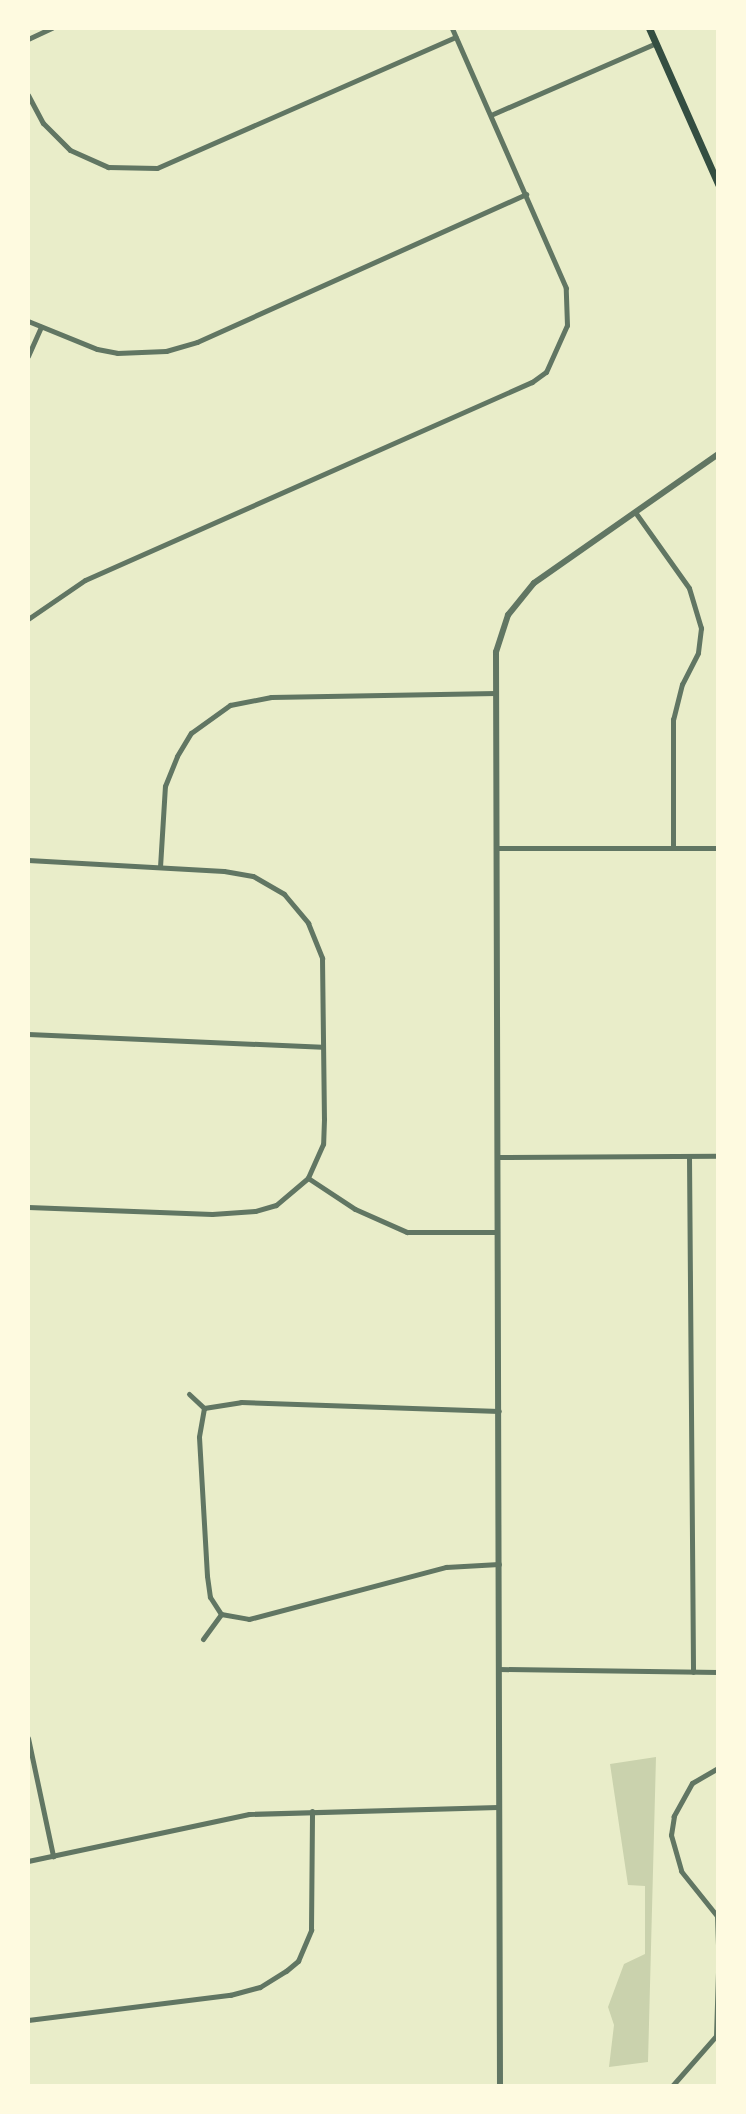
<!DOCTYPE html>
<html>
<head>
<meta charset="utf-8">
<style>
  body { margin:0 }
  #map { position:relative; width:746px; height:2114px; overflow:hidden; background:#e9edc9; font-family:Overpass,sans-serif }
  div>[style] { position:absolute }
  .green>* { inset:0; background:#cad2ad }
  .minor>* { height:5px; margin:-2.5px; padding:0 2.5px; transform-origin:2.5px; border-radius:2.5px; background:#617663 }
  .tertiary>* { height:6px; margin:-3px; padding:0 3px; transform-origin:3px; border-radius:3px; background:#617663 }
  .secondary>* { height:7px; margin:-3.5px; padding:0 3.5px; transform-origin:3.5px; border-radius:3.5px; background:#344e41 }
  span { translate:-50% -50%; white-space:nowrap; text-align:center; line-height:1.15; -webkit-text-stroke:7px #fefae0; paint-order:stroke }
  .frame { position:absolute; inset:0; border:30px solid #fefae0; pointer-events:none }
</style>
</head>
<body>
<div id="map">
  <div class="green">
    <i style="clip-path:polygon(656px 1757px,648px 2062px,609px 2067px,614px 2025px,608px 2007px,624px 1964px,645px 1954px,645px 1886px,628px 1885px,610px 1764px)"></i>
  </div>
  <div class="minor">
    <i style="left:28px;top:39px;width:26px;rotate:-25deg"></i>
    <i style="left:28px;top:95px;width:32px;rotate:62deg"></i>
    <i style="left:43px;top:123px;width:38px;rotate:45deg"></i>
    <i style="left:70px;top:150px;width:42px;rotate:24.1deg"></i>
    <i style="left:108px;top:167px;width:49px;rotate:1.2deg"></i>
    <i style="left:157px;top:168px;width:326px;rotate:-23.7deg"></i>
    <i style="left:493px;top:114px;width:178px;rotate:-23.5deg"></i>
    <i style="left:28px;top:321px;width:74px;rotate:22.1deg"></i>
    <i style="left:97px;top:349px;width:20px;rotate:11deg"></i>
    <i style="left:117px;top:353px;width:49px;rotate:-2.3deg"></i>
    <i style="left:166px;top:351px;width:32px;rotate:-16deg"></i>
    <i style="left:197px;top:342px;width:361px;rotate:-24.2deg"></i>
    <i style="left:28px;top:356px;width:32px;rotate:-66deg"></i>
    <i style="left:635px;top:512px;width:93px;rotate:54.6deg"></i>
    <i style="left:689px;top:588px;width:42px;rotate:73.3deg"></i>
    <i style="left:701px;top:628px;width:25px;rotate:97deg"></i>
    <i style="left:698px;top:653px;width:35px;rotate:117deg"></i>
    <i style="left:682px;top:684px;width:36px;rotate:104deg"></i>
    <i style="left:673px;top:719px;width:129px;rotate:90deg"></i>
    <i style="left:28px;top:619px;width:69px;rotate:-34.4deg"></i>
    <i style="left:85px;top:580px;width:489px;rotate:-23.9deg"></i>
    <i style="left:532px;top:382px;width:17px;rotate:-36deg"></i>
    <i style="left:546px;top:372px;width:51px;rotate:-65.9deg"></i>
    <i style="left:567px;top:325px;width:37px;rotate:-92deg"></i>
    <i style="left:566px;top:288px;width:284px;rotate:-113.7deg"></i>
    <i style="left:496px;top:848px;width:222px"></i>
    <i style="left:28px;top:860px;width:196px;rotate:3.2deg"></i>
    <i style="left:224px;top:871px;width:29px;rotate:10deg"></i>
    <i style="left:253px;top:876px;width:36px;rotate:30deg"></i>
    <i style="left:284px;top:894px;width:38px;rotate:50deg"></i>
    <i style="left:308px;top:923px;width:38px;rotate:68deg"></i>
    <i style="left:322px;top:958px;width:161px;rotate:89.3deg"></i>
    <i style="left:324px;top:1119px;width:25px;rotate:92deg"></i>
    <i style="left:323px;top:1144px;width:37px;rotate:114deg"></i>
    <i style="left:308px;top:1178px;width:42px;rotate:139.8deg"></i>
    <i style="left:276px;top:1205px;width:22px;rotate:164deg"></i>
    <i style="left:255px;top:1211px;width:43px;rotate:176deg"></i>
    <i style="left:212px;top:1214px;width:184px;rotate:-177.8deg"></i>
    <i style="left:160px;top:867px;width:81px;rotate:-86.5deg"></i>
    <i style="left:165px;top:786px;width:32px;rotate:-68deg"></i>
    <i style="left:177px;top:756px;width:27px;rotate:-59deg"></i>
    <i style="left:191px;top:733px;width:48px;rotate:-35.7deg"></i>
    <i style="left:230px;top:705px;width:42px;rotate:-11deg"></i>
    <i style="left:271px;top:697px;width:225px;rotate:-1deg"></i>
    <i style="left:28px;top:1034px;width:294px;rotate:2.5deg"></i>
    <i style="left:498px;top:1157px;width:220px;rotate:-0.3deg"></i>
    <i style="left:689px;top:1157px;width:515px;rotate:89.55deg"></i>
    <i style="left:308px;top:1178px;width:56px;rotate:33.4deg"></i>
    <i style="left:355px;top:1209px;width:57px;rotate:23.9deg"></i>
    <i style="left:407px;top:1232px;width:90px"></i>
    <i style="left:189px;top:1394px;width:21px;rotate:43deg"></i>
    <i style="left:204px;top:1408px;width:37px;rotate:-9deg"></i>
    <i style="left:241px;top:1402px;width:258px;rotate:2deg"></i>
    <i style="left:204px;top:1408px;width:29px;rotate:100deg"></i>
    <i style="left:199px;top:1437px;width:139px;rotate:86.7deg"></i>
    <i style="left:207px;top:1576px;width:21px;rotate:82deg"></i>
    <i style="left:210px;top:1597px;width:20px;rotate:57deg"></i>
    <i style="left:221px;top:1614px;width:28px;rotate:10deg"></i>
    <i style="left:249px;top:1619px;width:204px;rotate:-14.8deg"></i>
    <i style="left:446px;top:1567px;width:53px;rotate:-3.2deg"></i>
    <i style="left:203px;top:1639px;width:31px;rotate:-54deg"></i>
    <i style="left:499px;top:1669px;width:219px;rotate:0.8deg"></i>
    <i style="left:28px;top:1738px;width:121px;rotate:78deg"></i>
    <i style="left:718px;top:1768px;width:30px;rotate:150deg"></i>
    <i style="left:692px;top:1783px;width:38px;rotate:119deg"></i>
    <i style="left:674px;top:1816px;width:19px;rotate:99deg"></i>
    <i style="left:671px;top:1835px;width:37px;rotate:74deg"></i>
    <i style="left:681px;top:1871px;width:58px;rotate:51.3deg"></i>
    <i style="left:717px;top:1916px;width:32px;rotate:88deg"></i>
    <i style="left:28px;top:1861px;width:226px;rotate:-12deg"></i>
    <i style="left:249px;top:1814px;width:249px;rotate:-1.6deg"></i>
    <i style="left:28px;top:2020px;width:204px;rotate:-7.1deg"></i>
    <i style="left:230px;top:1995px;width:31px;rotate:-15deg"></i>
    <i style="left:260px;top:1987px;width:31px;rotate:-32deg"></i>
    <i style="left:286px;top:1971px;width:16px;rotate:-40deg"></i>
    <i style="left:298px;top:1961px;width:34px;rotate:-67deg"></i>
    <i style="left:311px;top:1930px;width:119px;rotate:-89.5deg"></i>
    <i style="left:672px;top:2086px;width:67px;rotate:-48.7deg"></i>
    <i style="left:716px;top:2036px;width:64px;rotate:-88.2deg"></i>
  </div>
  <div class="tertiary">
    <i style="left:500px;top:2086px;width:1434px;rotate:-90.16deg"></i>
    <i style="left:496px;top:652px;width:39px;rotate:-72deg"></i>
    <i style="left:508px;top:615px;width:41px;rotate:-50.9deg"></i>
    <i style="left:534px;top:583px;width:225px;rotate:-35deg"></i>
  </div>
  <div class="secondary">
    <i style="left:649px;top:28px;width:171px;rotate:66.1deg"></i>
  </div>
  <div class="frame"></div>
</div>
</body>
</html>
